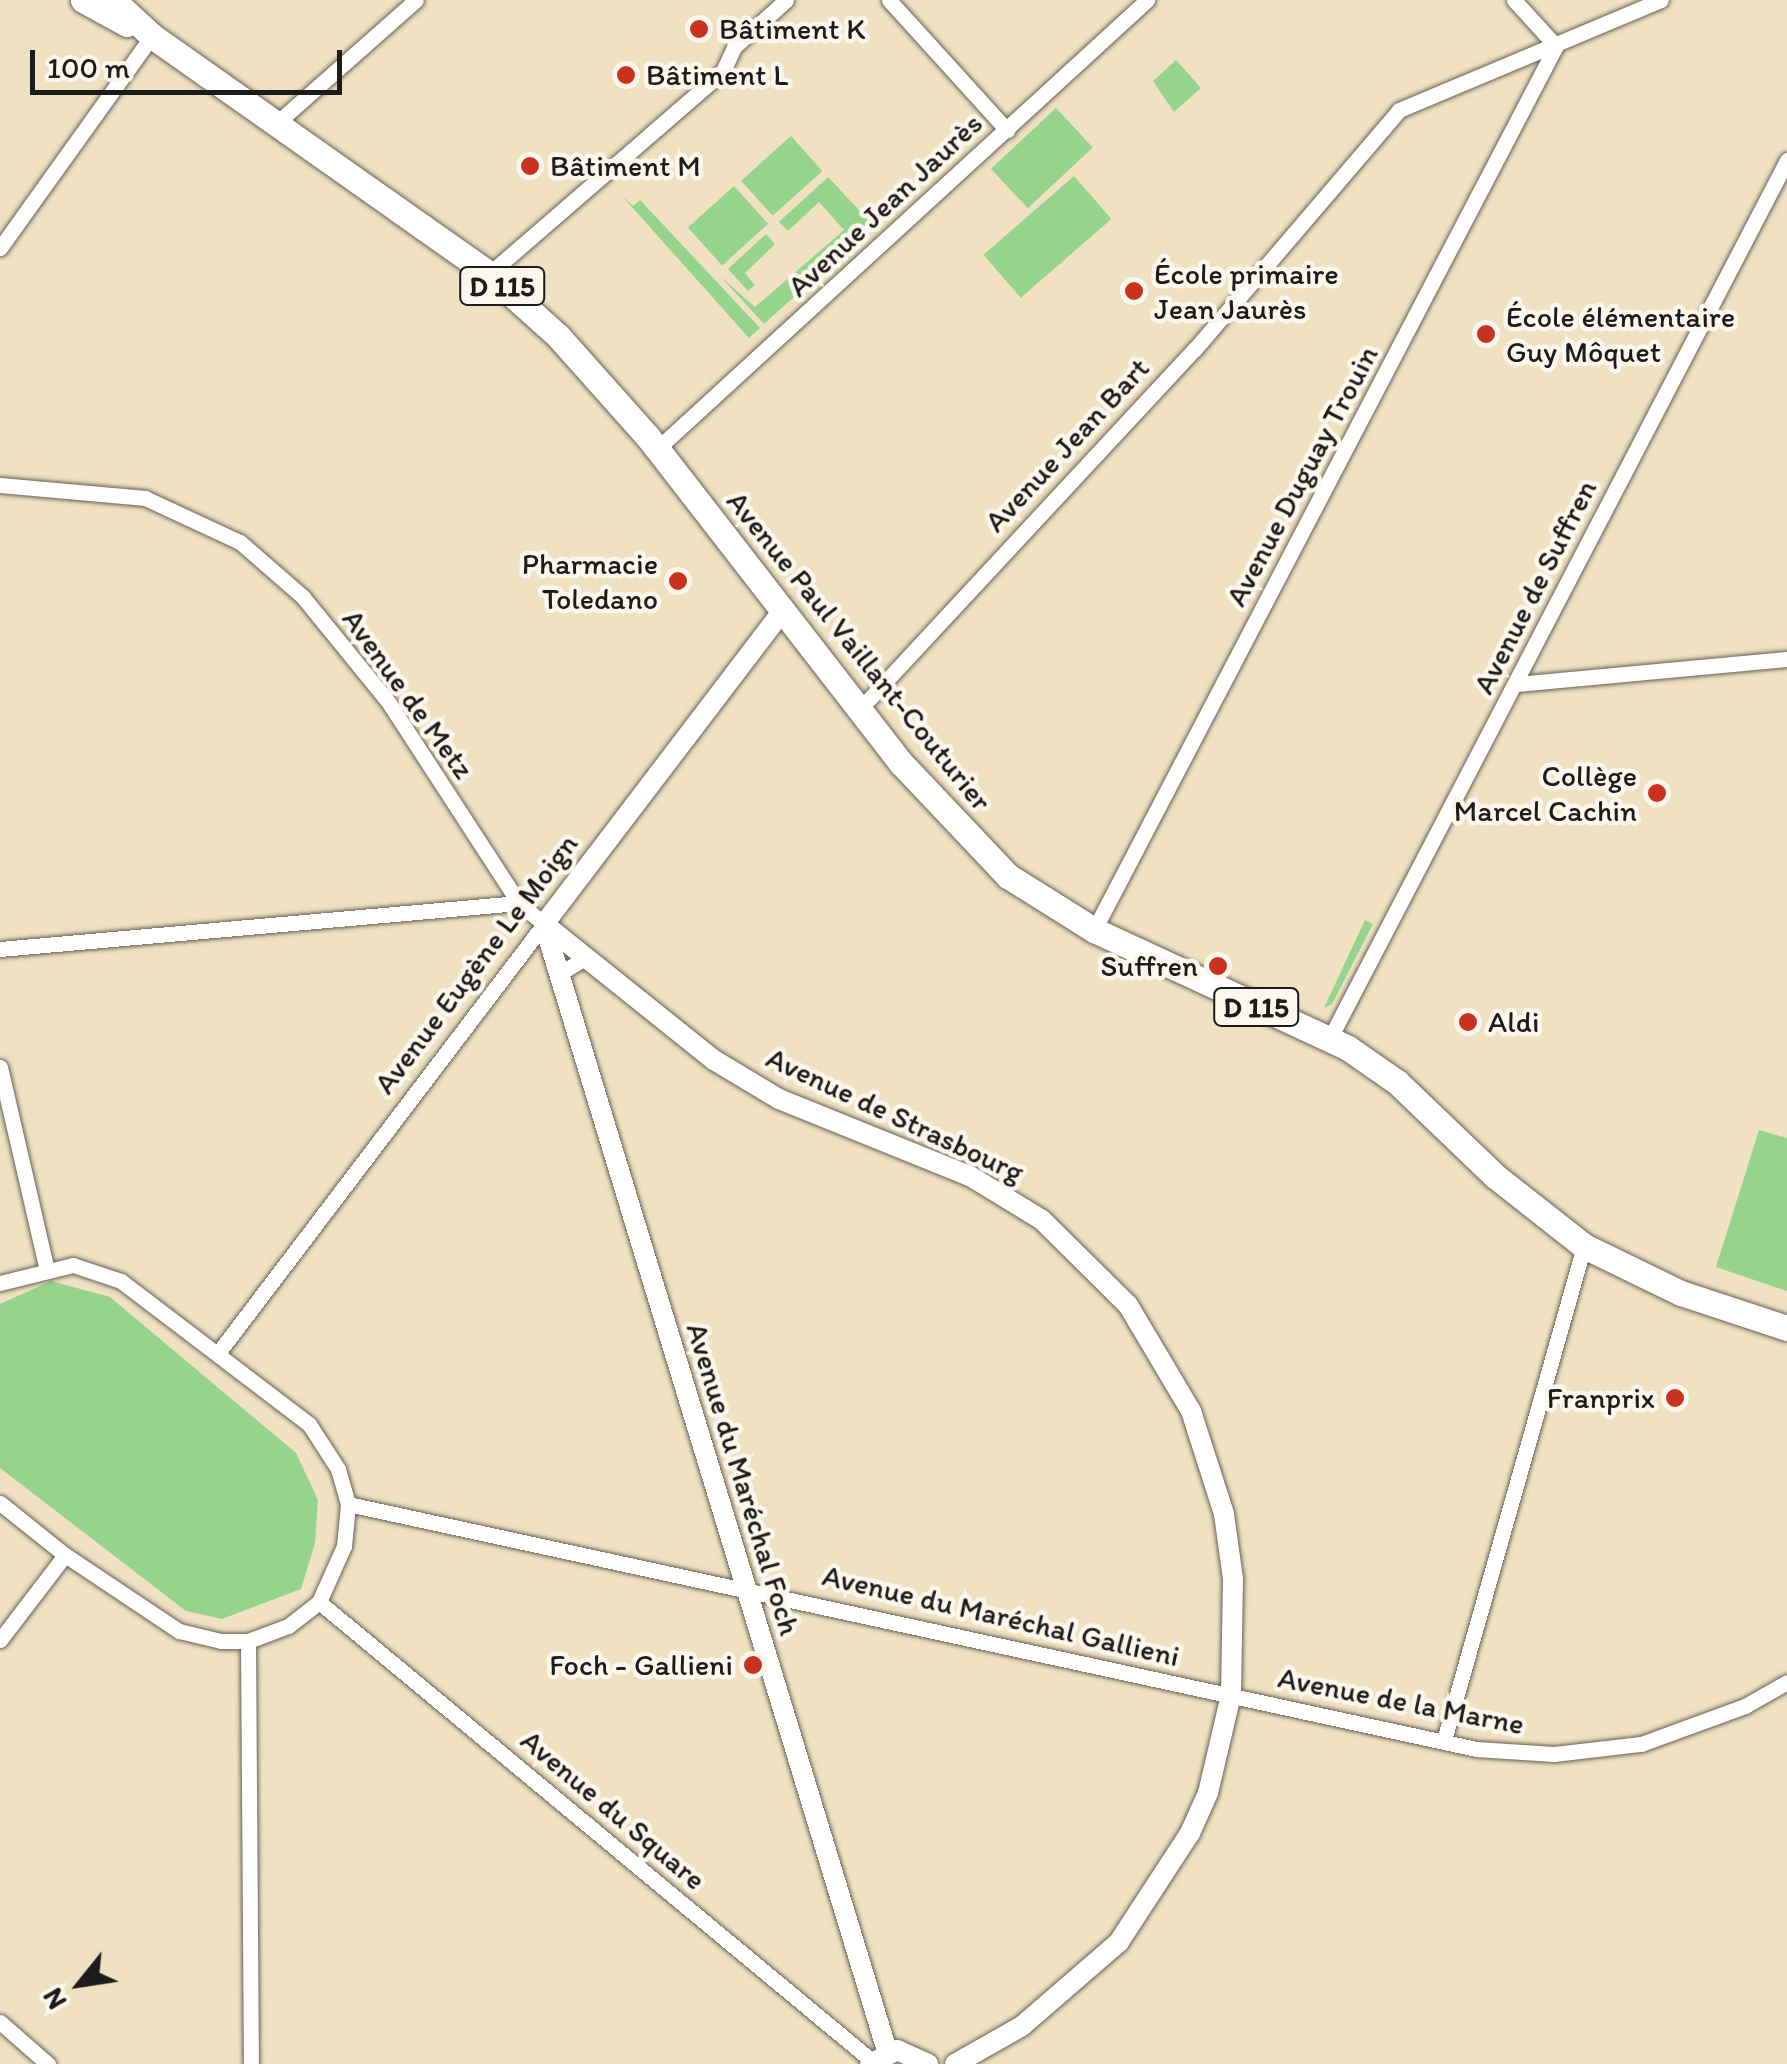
<!DOCTYPE html>
<html>
<head>
<meta charset="utf-8">
<style>
  body { margin:0 }
  #map { position:relative; width:1787px; height:2064px; overflow:hidden; background:#efe1c2; font-family:Itim,sans-serif }
  div>[style] { position:absolute }
  .green>* { inset:0; background:#95d48a; transform-origin:0 0 }
  .roads { filter:drop-shadow(0 0 2px #666156) drop-shadow(0 0 2px #666156) }
  .minor>* { height:15px; margin:-7.5px; padding:0 7.5px; transform-origin:7.5px; border-radius:7.5px; background:#fff }
  .tertiary>* { height:20px; margin:-10px; padding:0 10px; transform-origin:10px; border-radius:10px; background:#fff }
  .primary>* { height:25px; margin:-12.5px; padding:0 12.5px; transform-origin:12.5px; border-radius:12.5px; background:#fff }
  .dots>* { width:28px; height:28px; translate:-50% -50%; box-sizing:border-box; border:5px solid #fbf7ec; border-radius:50% }
  span { translate:-50% -50%; white-space:nowrap; text-align:center; line-height:1.15; -webkit-text-stroke:9px #fbf7ec; paint-order:stroke }
  .shield-label span { padding:2px 8px; background:#fbf7ec; border:2px solid; border-radius:8px; -webkit-text-stroke-width:0 }
  .shield-label { font-size:28px; color:#1c1c1c; font-weight:700 }
  .poi-label { font-size:30px; color:#1c1c1c }
  .left { translate:0 -50%; text-align:left }
  .right { translate:-100% -50%; text-align:right }
  .street-label { font-size:30px; color:#1c1c1c }
  .north { position:absolute; left:30px; top:1934px; width:100px; height:100px; -webkit-text-stroke:8px #fbf7ec; paint-order:stroke; rotate:240deg; font-size:28px; font-weight:700; line-height:40px; text-align:center; color:#1c1c1c }
  .north::after { content:''; display:block; margin:auto; width:35px; height:45px; background:#1c1c1c; clip-path:polygon(50% 0,100% 100%,50% 72%,0 100%) }
  .scale { position:absolute; left:30px; top:50px; width:312px; height:45px; box-sizing:border-box; border:5px solid #1c1c1c; border-top:0; padding-left:12px; font-size:30px; line-height:35px; white-space:nowrap; color:#1c1c1c; -webkit-text-stroke:8px #fbf7ec; paint-order:stroke }
</style>
</head>
<body>
<div id="map">
  <div class="green">
    <i style="clip-path:polygon(1176px 60px,1201px 88px,1174px 112px,1153px 81px)"></i>
    <i style="left:1056px;top:108px;width:54px;height:89px;rotate:47deg"></i>
    <i style="left:791px;top:136px;width:47px;height:67px;rotate:48deg"></i>
    <i style="left:1074px;top:176px;width:57px;height:120px;rotate:49deg"></i>
    <i style="clip-path:polygon(828px 177px,873px 225px,764px 324px,720px 276px,755px 307px,844px 230px,819px 202px,788px 231px,779px 222px)"></i>
    <i style="left:734px;top:186px;width:51px;height:62px;rotate:48deg"></i>
    <i style="clip-path:polygon(622px 196px,633px 206px,640px 200px,760px 328px,749px 338px)"></i>
    <i style="clip-path:polygon(766px 234px,775px 244px,745px 273px,755px 285px,748px 291px,728px 269px)"></i>
    <i style="clip-path:polygon(1365px 920px,1373px 924px,1332px 1004px,1324px 1008px)"></i>
    <i style="clip-path:polygon(1759px 1130px,1787px 1138px,1787px 1291px,1716px 1267px)"></i>
    <i style="clip-path:polygon(51px 1281px,110px 1297px,296px 1453px,318px 1500px,315px 1543px,301px 1589px,222px 1619px,186px 1611px,0 1468px,0 1304px)"></i>
  </div>
  <div class="roads">
    <div class="minor">
      <i style="left:889px;top:0;width:176px;rotate:47.8deg"></i>
      <i style="left:1514px;top:0;width:62px;rotate:47.6deg"></i>
      <i style="left:278px;top:122px;width:184px;rotate:-41.5deg"></i>
      <i style="left:0;top:248px;width:261px;rotate:-54.4deg"></i>
      <i style="left:489px;top:274px;width:310px;rotate:-40.9deg"></i>
      <i style="left:723px;top:71px;width:26px;rotate:-65deg"></i>
      <i style="left:734px;top:47px;width:70px;rotate:-42.1deg"></i>
      <i style="left:657px;top:449px;width:665px;rotate:-42.5deg"></i>
      <i style="left:0;top:485px;width:146px;rotate:5.1deg"></i>
      <i style="left:145px;top:498px;width:105px;rotate:24.9deg"></i>
      <i style="left:240px;top:542px;width:84px;rotate:41.1deg"></i>
      <i style="left:303px;top:597px;width:136px;rotate:50.9deg"></i>
      <i style="left:389px;top:703px;width:239px;rotate:57deg"></i>
      <i style="left:519px;top:903px;width:33px;rotate:40deg"></i>
      <i style="left:544px;top:924px;width:539px;rotate:127.23deg"></i>
      <i style="left:1516px;top:684px;width:272px;rotate:-5.3deg"></i>
      <i style="left:859px;top:710px;width:493px;rotate:-47.1deg"></i>
      <i style="left:1195px;top:349px;width:314px;rotate:-49.5deg"></i>
      <i style="left:1399px;top:110px;width:284px;rotate:-22.8deg"></i>
      <i style="left:1094px;top:930px;width:997px;rotate:-62.41deg"></i>
      <i style="left:0;top:949px;width:521px;rotate:-5.07deg"></i>
      <i style="left:559px;top:974px;width:31px;rotate:-32deg"></i>
      <i style="left:1330px;top:1038px;width:990px;rotate:-62.5deg"></i>
      <i style="left:0;top:1067px;width:205px;rotate:77deg"></i>
      <i style="left:0;top:1283px;width:75px;rotate:-13.9deg"></i>
      <i style="left:73px;top:1265px;width:51px;rotate:18.4deg"></i>
      <i style="left:121px;top:1281px;width:236px;rotate:37.3deg"></i>
      <i style="left:309px;top:1424px;width:54px;rotate:57.2deg"></i>
      <i style="left:338px;top:1469px;width:36px;rotate:74deg"></i>
      <i style="left:348px;top:1504px;width:42px;rotate:95.4deg"></i>
      <i style="left:344px;top:1546px;width:61px;rotate:114.1deg"></i>
      <i style="left:319px;top:1602px;width:39px;rotate:142deg"></i>
      <i style="left:288px;top:1626px;width:43px;rotate:159.4deg"></i>
      <i style="left:248px;top:1641px;width:27px;rotate:180deg"></i>
      <i style="left:221px;top:1641px;width:43px;rotate:-166.6deg"></i>
      <i style="left:179px;top:1631px;width:137px;rotate:-146.3deg"></i>
      <i style="left:65px;top:1555px;width:83px;rotate:-141.3deg"></i>
      <i style="left:348px;top:1504px;width:1154px;rotate:12.25deg"></i>
      <i style="left:1476px;top:1749px;width:78px;rotate:3.7deg"></i>
      <i style="left:1554px;top:1754px;width:88px;rotate:-6.6deg"></i>
      <i style="left:1641px;top:1744px;width:111px;rotate:-20.1deg"></i>
      <i style="left:1745px;top:1706px;width:48px;rotate:-29.7deg"></i>
      <i style="left:319px;top:1602px;width:719px;rotate:39.69deg"></i>
      <i style="left:0;top:1640px;width:107px;rotate:-52.6deg"></i>
      <i style="left:248px;top:1641px;width:423px;rotate:89.6deg"></i>
      <i style="left:1444px;top:1740px;width:513px;rotate:-74.18deg"></i>
      <i style="left:0;top:2022px;width:64px;rotate:41.2deg"></i>
    </div>
    <div class="tertiary">
      <i style="left:544px;top:924px;width:218px;rotate:38.7deg"></i>
      <i style="left:714px;top:1060px;width:76px;rotate:31deg"></i>
      <i style="left:779px;top:1099px;width:206px;rotate:22deg"></i>
      <i style="left:970px;top:1176px;width:84px;rotate:31.4deg"></i>
      <i style="left:1042px;top:1220px;width:121px;rotate:44.7deg"></i>
      <i style="left:1128px;top:1305px;width:123px;rotate:59.3deg"></i>
      <i style="left:1191px;top:1411px;width:108px;rotate:72.2deg"></i>
      <i style="left:1224px;top:1514px;width:66px;rotate:82.1deg"></i>
      <i style="left:1233px;top:1579px;width:116px;rotate:91deg"></i>
      <i style="left:1231px;top:1695px;width:101px;rotate:103.2deg"></i>
      <i style="left:1208px;top:1793px;width:44px;rotate:114.2deg"></i>
      <i style="left:1190px;top:1833px;width:130px;rotate:123.1deg"></i>
      <i style="left:1119px;top:1942px;width:128px;rotate:139.1deg"></i>
      <i style="left:1022px;top:2026px;width:77px;rotate:150.4deg"></i>
      <i style="left:544px;top:924px;width:1178px;rotate:73.07deg"></i>
      <i style="left:544px;top:924px;width:392px;rotate:-52.7deg"></i>
      <i style="left:870px;top:2064px;width:30px;rotate:-27deg"></i>
      <i style="left:897px;top:2050px;width:34px;rotate:24deg"></i>
    </div>
    <div class="primary">
      <i style="left:83px;top:0;width:50px;rotate:28.6deg"></i>
      <i style="left:113px;top:0;width:53px;rotate:42.7deg"></i>
      <i style="left:152px;top:36px;width:413px;rotate:35.2deg"></i>
      <i style="left:489px;top:274px;width:93px;rotate:41.9deg"></i>
      <i style="left:558px;top:336px;width:135px;rotate:48.3deg"></i>
      <i style="left:648px;top:437px;width:413px;rotate:52.2deg"></i>
      <i style="left:901px;top:763px;width:156px;rotate:46.6deg"></i>
      <i style="left:1008px;top:876px;width:102px;rotate:32.1deg"></i>
      <i style="left:1094px;top:930px;width:280px;rotate:24.9deg"></i>
      <i style="left:1348px;top:1048px;width:60px;rotate:34.8deg"></i>
      <i style="left:1397px;top:1082px;width:136px;rotate:43.8deg"></i>
      <i style="left:1495px;top:1176px;width:113px;rotate:38.2deg"></i>
      <i style="left:1584px;top:1246px;width:108px;rotate:25.9deg"></i>
      <i style="left:1681px;top:1293px;width:112px;rotate:18.3deg"></i>
    </div>
  </div>
  <div class="dots">
    <i style="left:699px;top:29px;background:#c8321e"></i>
    <i style="left:626px;top:75px;background:#c8321e"></i>
    <i style="left:530px;top:166px;background:#c8321e"></i>
    <i style="left:1134px;top:291px;background:#c8321e"></i>
    <i style="left:1486px;top:334px;background:#c8321e"></i>
    <i style="left:678px;top:581px;background:#c8321e"></i>
    <i style="left:1657px;top:793px;background:#c8321e"></i>
    <i style="left:1218px;top:966px;background:#c8321e"></i>
    <i style="left:1468px;top:1022px;background:#c8321e"></i>
    <i style="left:1675px;top:1398px;background:#c8321e"></i>
    <i style="left:753px;top:1665px;background:#c8321e"></i>
  </div>
  <div class="shield-label">
    <span style="left:502px;top:286px">D 115</span>
    <span style="left:1256px;top:1007px">D 115</span>
  </div>
  <div class="poi-label">
    <span class="left" style="left:719px;top:29px">Bâtiment K</span>
    <span class="left" style="left:646px;top:75px">Bâtiment L</span>
    <span class="left" style="left:550px;top:166px">Bâtiment M</span>
    <span class="left" style="left:1154px;top:291px">École primaire<br>Jean Jaurès</span>
    <span class="left" style="left:1506px;top:334px">École élémentaire<br>Guy Môquet</span>
    <span class="right" style="left:658px;top:581px">Pharmacie<br>Toledano</span>
    <span class="right" style="left:1637px;top:793px">Collège<br>Marcel Cachin</span>
    <span class="right" style="left:1198px;top:966px">Suffren</span>
    <span class="left" style="left:1488px;top:1022px">Aldi</span>
    <span class="right" style="left:1655px;top:1398px">Franprix</span>
    <span class="right" style="left:733px;top:1665px">Foch - Gallieni</span>
  </div>
  <div class="street-label">
    <span style="left:885px;top:205px;rotate:-43deg">Avenue Jean Jaurès</span>
    <span style="left:1067px;top:445px;rotate:-47deg">Avenue Jean Bart</span>
    <span style="left:1302px;top:476px;rotate:-62deg">Avenue Duguay Trouin</span>
    <span style="left:1535px;top:587px;rotate:-63deg">Avenue de Suffren</span>
    <span style="left:859px;top:651px;rotate:51deg">Avenue Paul Vaillant-Couturier</span>
    <span style="left:408px;top:694px;rotate:54deg">Avenue de Metz</span>
    <span style="left:476px;top:964px;rotate:-53deg">Avenue Eugène Le Moign</span>
    <span style="left:895px;top:1115px;rotate:25deg">Avenue de Strasbourg</span>
    <span style="left:743px;top:1479px;rotate:73deg">Avenue du Maréchal Foch</span>
    <span style="left:1001px;top:1616px;rotate:13deg">Avenue du Maréchal Gallieni</span>
    <span style="left:1401px;top:1701px;rotate:11deg">Avenue de la Marne</span>
    <span style="left:613px;top:1810px;rotate:40deg">Avenue du Square</span>
  </div>
  <div class="north">N</div>
  <div class="scale">100 m</div>
</div>
</body>
</html>
